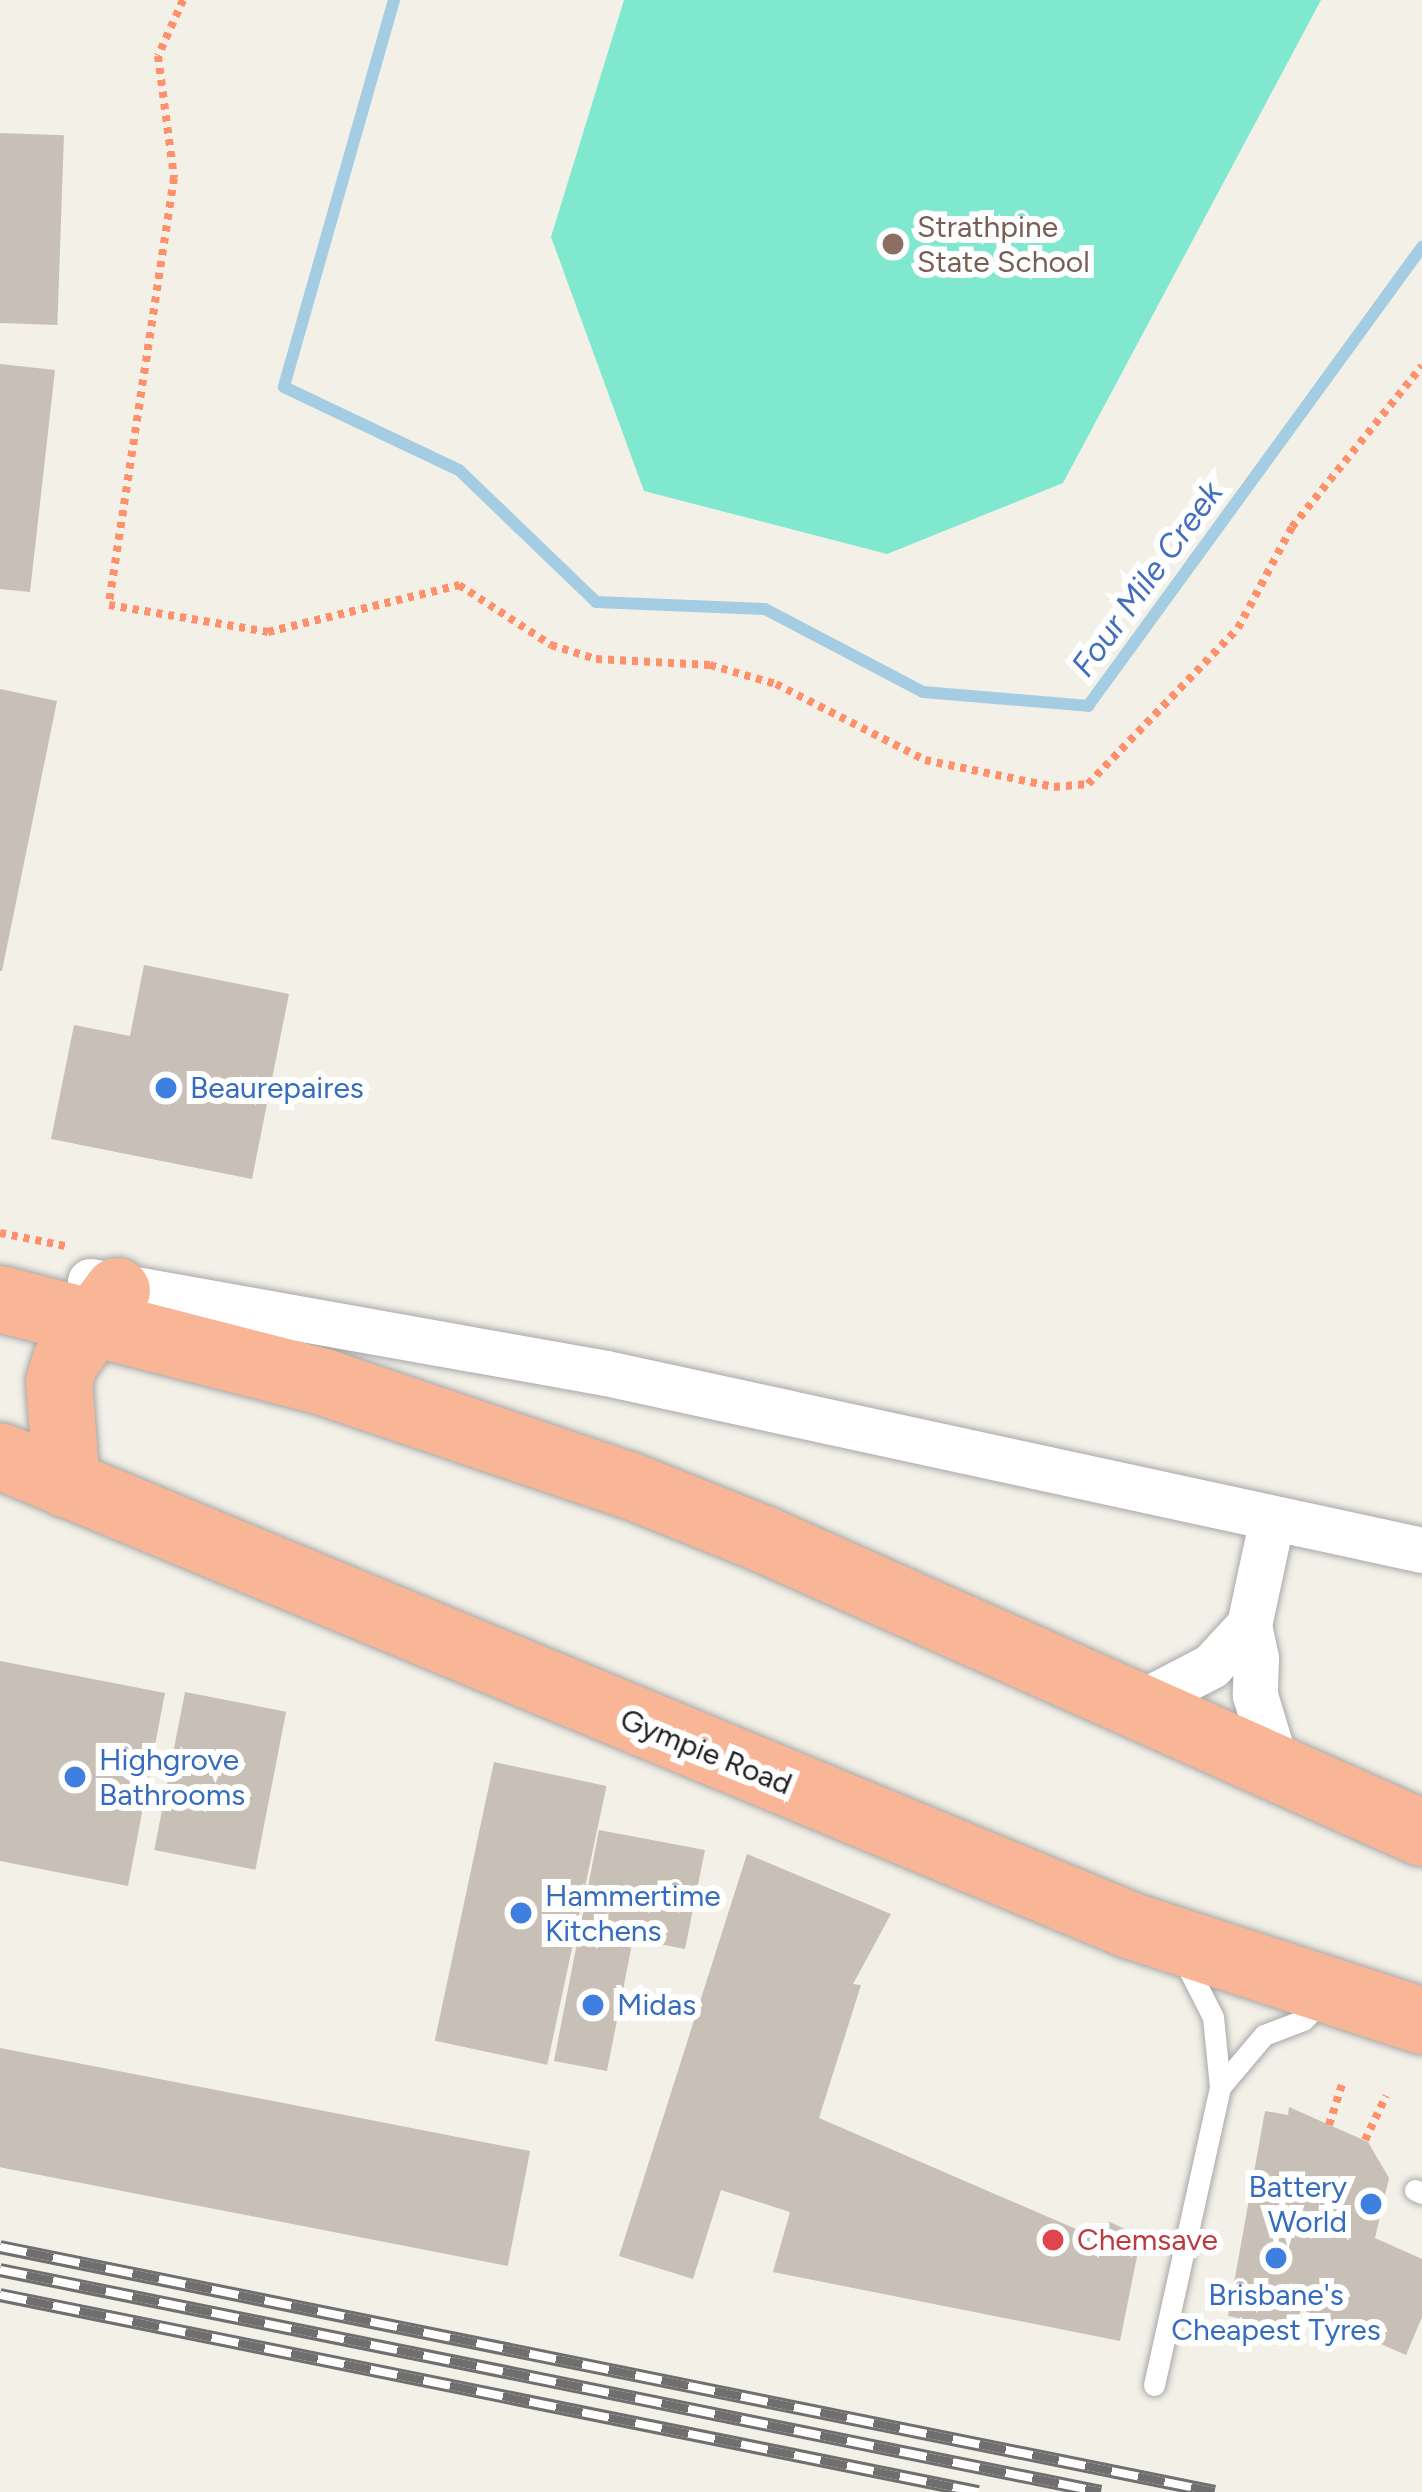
<!DOCTYPE html>
<html>
<head>
<meta charset="utf-8">
<style>
  body { margin:0 }
  #map { position:relative; width:1422px; height:2492px; overflow:hidden; background:#f2f0e7; font-family:Figtree,sans-serif }
  div>[style] { position:absolute }
  .pitch>* { inset:0; background:#7fe8ce }
  .stream>* { height:12px; margin:-6px; padding:0 6px; transform-origin:6px; border-radius:6px; background:#a4cce3 }
  .building>* { inset:0; background:#c8c0b6; transform-origin:0 0 }
  .path>* { height:8px; margin-top:-4px; transform-origin:0; background:repeating-linear-gradient(90deg,#ff906c 0 6px,transparent 0 12px) }
  .roads { filter:drop-shadow(0 0 3px #a8a8a8) drop-shadow(0 0 3px #a8a8a8) }
  .service>* { height:21px; margin:-10.5px; padding:0 10.5px; transform-origin:10.5px; border-radius:10.5px; background:#fff }
  .minor>* { height:45px; margin:-22.5px; padding:0 22.5px; transform-origin:22.5px; border-radius:22.5px; background:#fff }
  .trunk>* { height:66px; margin:-33px; padding:0 33px; transform-origin:33px; border-radius:33px; background:#f8b696 }
  .rail>* { height:14px; margin-top:-7px; transform-origin:0; background:repeating-linear-gradient(90deg,#fff 0 27px,#6f6f6f 0 54px); box-sizing:border-box; border-block:3px solid #6f6f6f }
  .dots>* { width:33px; height:33px; translate:-50% -50%; box-sizing:border-box; border:6px solid #fff; border-radius:50% }
  span { translate:-50% -50%; white-space:nowrap; text-align:center; line-height:1.15; -webkit-text-stroke:12px #fff; paint-order:stroke }
  .education-label { font-size:30px; color:#785e54 }
  .left { translate:0 -50%; text-align:left }
  .shop-label { font-size:30px; color:#366cbe }
  .right { translate:-100% -50%; text-align:right }
  .street-label { font-size:30px; color:#212121 }
  .health-label { font-size:30px; color:#be3a42 }
  .water-label { font-size:33px; color:#436ebc; font-style:italic }
</style>
</head>
<body>
<div id="map">
  <div class="pitch">
    <i style="clip-path:polygon(624px 0,1321px 0,1063px 483px,887px 554px,644px 491px,551px 237px)"></i>
  </div>
  <div class="stream">
    <i style="left:394px;top:0;width:402px;rotate:105.9deg"></i>
    <i style="left:284px;top:387px;width:194px;rotate:25.4deg"></i>
    <i style="left:459px;top:470px;width:190px;rotate:43.9deg"></i>
    <i style="left:596px;top:602px;width:169px;rotate:2.4deg"></i>
    <i style="left:765px;top:609px;width:178px;rotate:27.7deg"></i>
    <i style="left:923px;top:692px;width:166px;rotate:4.8deg"></i>
    <i style="left:1088px;top:706px;width:568px;rotate:-53.96deg"></i>
  </div>
  <div class="building">
    <i style="left:0;top:133px;width:64px;height:190px;rotate:2deg"></i>
    <i style="clip-path:polygon(0 364px,55px 370px,30px 592px,0 589px)"></i>
    <i style="clip-path:polygon(0 689px,57px 701px,2px 971px,0 971px)"></i>
    <i style="clip-path:polygon(144px 965px,289px 994px,252px 1179px,51px 1139px,74px 1025px,130px 1036px)"></i>
    <i style="clip-path:polygon(0 1661px,165px 1693px,128px 1886px,0 1861px)"></i>
    <i style="left:185px;top:1692px;width:103px;height:161px;rotate:11deg"></i>
    <i style="left:494px;top:1762px;width:115px;height:285px;rotate:12deg"></i>
    <i style="clip-path:polygon(599px 1830px,705px 1850px,685px 1949px,633px 1939px,607px 2071px,554px 2061px)"></i>
    <i style="clip-path:polygon(747px 1854px,891px 1914px,853px 1984px,861px 1985px,819px 2118px,1083px 2232px,1110px 2222px,1141px 2237px,1120px 2341px,773px 2272px,790px 2212px,721px 2190px,693px 2279px,619px 2256px)"></i>
    <i style="left:0;top:2048px;width:540px;height:117px;rotate:11deg"></i>
    <i style="clip-path:polygon(1289px 2107px,1368px 2142px,1389px 2178px,1375px 2238px,1422px 2259px,1422px 2317px,1406px 2355px,1301px 2309px,1296px 2330px,1228px 2316px,1265px 2111px,1288px 2115px)"></i>
  </div>
  <div class="path">
    <i style="left:183px;top:0;width:61px;rotate:114.1deg"></i>
    <i style="left:158px;top:56px;width:123px;rotate:82.5deg"></i>
    <i style="left:174px;top:178px;width:432px;rotate:98.7deg"></i>
    <i style="left:109px;top:605px;width:161px;rotate:9.6deg"></i>
    <i style="left:268px;top:632px;width:197px;rotate:-13.8deg"></i>
    <i style="left:459px;top:585px;width:110px;rotate:33.1deg"></i>
    <i style="left:551px;top:645px;width:47px;rotate:17.3deg"></i>
    <i style="left:596px;top:659px;width:114px;rotate:3deg"></i>
    <i style="left:710px;top:665px;width:69px;rotate:16.1deg"></i>
    <i style="left:776px;top:684px;width:167px;rotate:27deg"></i>
    <i style="left:925px;top:760px;width:132px;rotate:11.8deg"></i>
    <i style="left:1054px;top:787px;width:34px;rotate:-5deg"></i>
    <i style="left:1088px;top:784px;width:216px;rotate:-46.1deg"></i>
    <i style="left:1238px;top:628px;width:115px;rotate:-61.9deg"></i>
    <i style="left:1292px;top:527px;width:207px;rotate:-51.1deg"></i>
    <i style="left:0;top:1233px;width:71px;rotate:11.3deg"></i>
    <i style="left:1329px;top:2125px;width:46px;rotate:-72.3deg"></i>
    <i style="left:1365px;top:2140px;width:49px;rotate:-64.5deg"></i>
  </div>
  <div class="roads">
    <div class="service">
      <i style="left:1220px;top:2087px;width:68px;rotate:-49.8deg"></i>
      <i style="left:1264px;top:2035px;width:42px;rotate:-21deg"></i>
      <i style="left:1303px;top:2020px;width:33px;rotate:-45deg"></i>
      <i style="left:1415px;top:2190px;width:8px;rotate:23deg"></i>
      <i style="left:1154px;top:2385px;width:305px;rotate:-77.5deg"></i>
      <i style="left:1220px;top:2087px;width:70px;rotate:-95.7deg"></i>
      <i style="left:1213px;top:2017px;width:66px;rotate:-117deg"></i>
    </div>
    <div class="minor">
      <i style="left:90px;top:1281px;width:524px;rotate:10.11deg"></i>
      <i style="left:606px;top:1373px;width:835px;rotate:12.24deg"></i>
      <i style="left:1272px;top:1518px;width:109px;rotate:102.1deg"></i>
      <i style="left:1249px;top:1625px;width:34px;rotate:78deg"></i>
      <i style="left:1256px;top:1658px;width:37px;rotate:92deg"></i>
      <i style="left:1255px;top:1695px;width:79px;rotate:73.2deg"></i>
      <i style="left:1136px;top:1705px;width:85px;rotate:-27.5deg"></i>
      <i style="left:1211px;top:1666px;width:56px;rotate:-47.2deg"></i>
    </div>
    <div class="trunk">
      <i style="left:0;top:1299px;width:337px;rotate:14.4deg"></i>
      <i style="left:326px;top:1383px;width:322px;rotate:18.7deg"></i>
      <i style="left:631px;top:1486px;width:142px;rotate:21.9deg"></i>
      <i style="left:763px;top:1539px;width:722px;rotate:24.04deg"></i>
      <i style="left:0;top:1456px;width:1226px;rotate:22.55deg"></i>
      <i style="left:1132px;top:1926px;width:305px;rotate:18.1deg"></i>
      <i style="left:67px;top:1485px;width:103px;rotate:-94.4deg"></i>
      <i style="left:59px;top:1382px;width:21px;rotate:-73deg"></i>
      <i style="left:65px;top:1362px;width:88px;rotate:-53.8deg"></i>
    </div>
  </div>
  <div class="rail">
    <i style="left:0;top:2247px;width:1239px;rotate:11.4deg"></i>
    <i style="left:0;top:2270px;width:1123px;rotate:11.4deg"></i>
    <i style="left:0;top:2295px;width:998px;rotate:11.39deg"></i>
  </div>
  <div class="dots">
    <i style="left:893px;top:244px;background:#8d6e63"></i>
    <i style="left:166px;top:1088px;background:#3f7fe0"></i>
    <i style="left:75px;top:1777px;background:#3f7fe0"></i>
    <i style="left:521px;top:1913px;background:#3f7fe0"></i>
    <i style="left:593px;top:2005px;background:#3f7fe0"></i>
    <i style="left:1371px;top:2204px;background:#3f7fe0"></i>
    <i style="left:1053px;top:2240px;background:#e0444e"></i>
    <i style="left:1276px;top:2258px;background:#3f7fe0"></i>
  </div>
  <div class="education-label">
    <span class="left" style="left:917px;top:244px">Strathpine<br>State School</span>
  </div>
  <div class="shop-label">
    <span class="left" style="left:190px;top:1088px">Beaurepaires</span>
    <span class="left" style="left:99px;top:1777px">Highgrove<br>Bathrooms</span>
    <span class="left" style="left:545px;top:1913px">Hammertime<br>Kitchens</span>
    <span class="left" style="left:617px;top:2005px">Midas</span>
    <span class="right" style="left:1347px;top:2204px">Battery<br>World</span>
    <span style="left:1276px;top:2312px">Brisbane's<br>Cheapest Tyres</span>
  </div>
  <div class="street-label">
    <span style="left:706px;top:1752px;rotate:22deg">Gympie Road</span>
  </div>
  <div class="health-label">
    <span class="left" style="left:1077px;top:2240px">Chemsave</span>
  </div>
  <div class="water-label">
    <span style="left:1147px;top:579px;rotate:-54deg">Four Mile Creek</span>
  </div>
</div>
</body>
</html>
